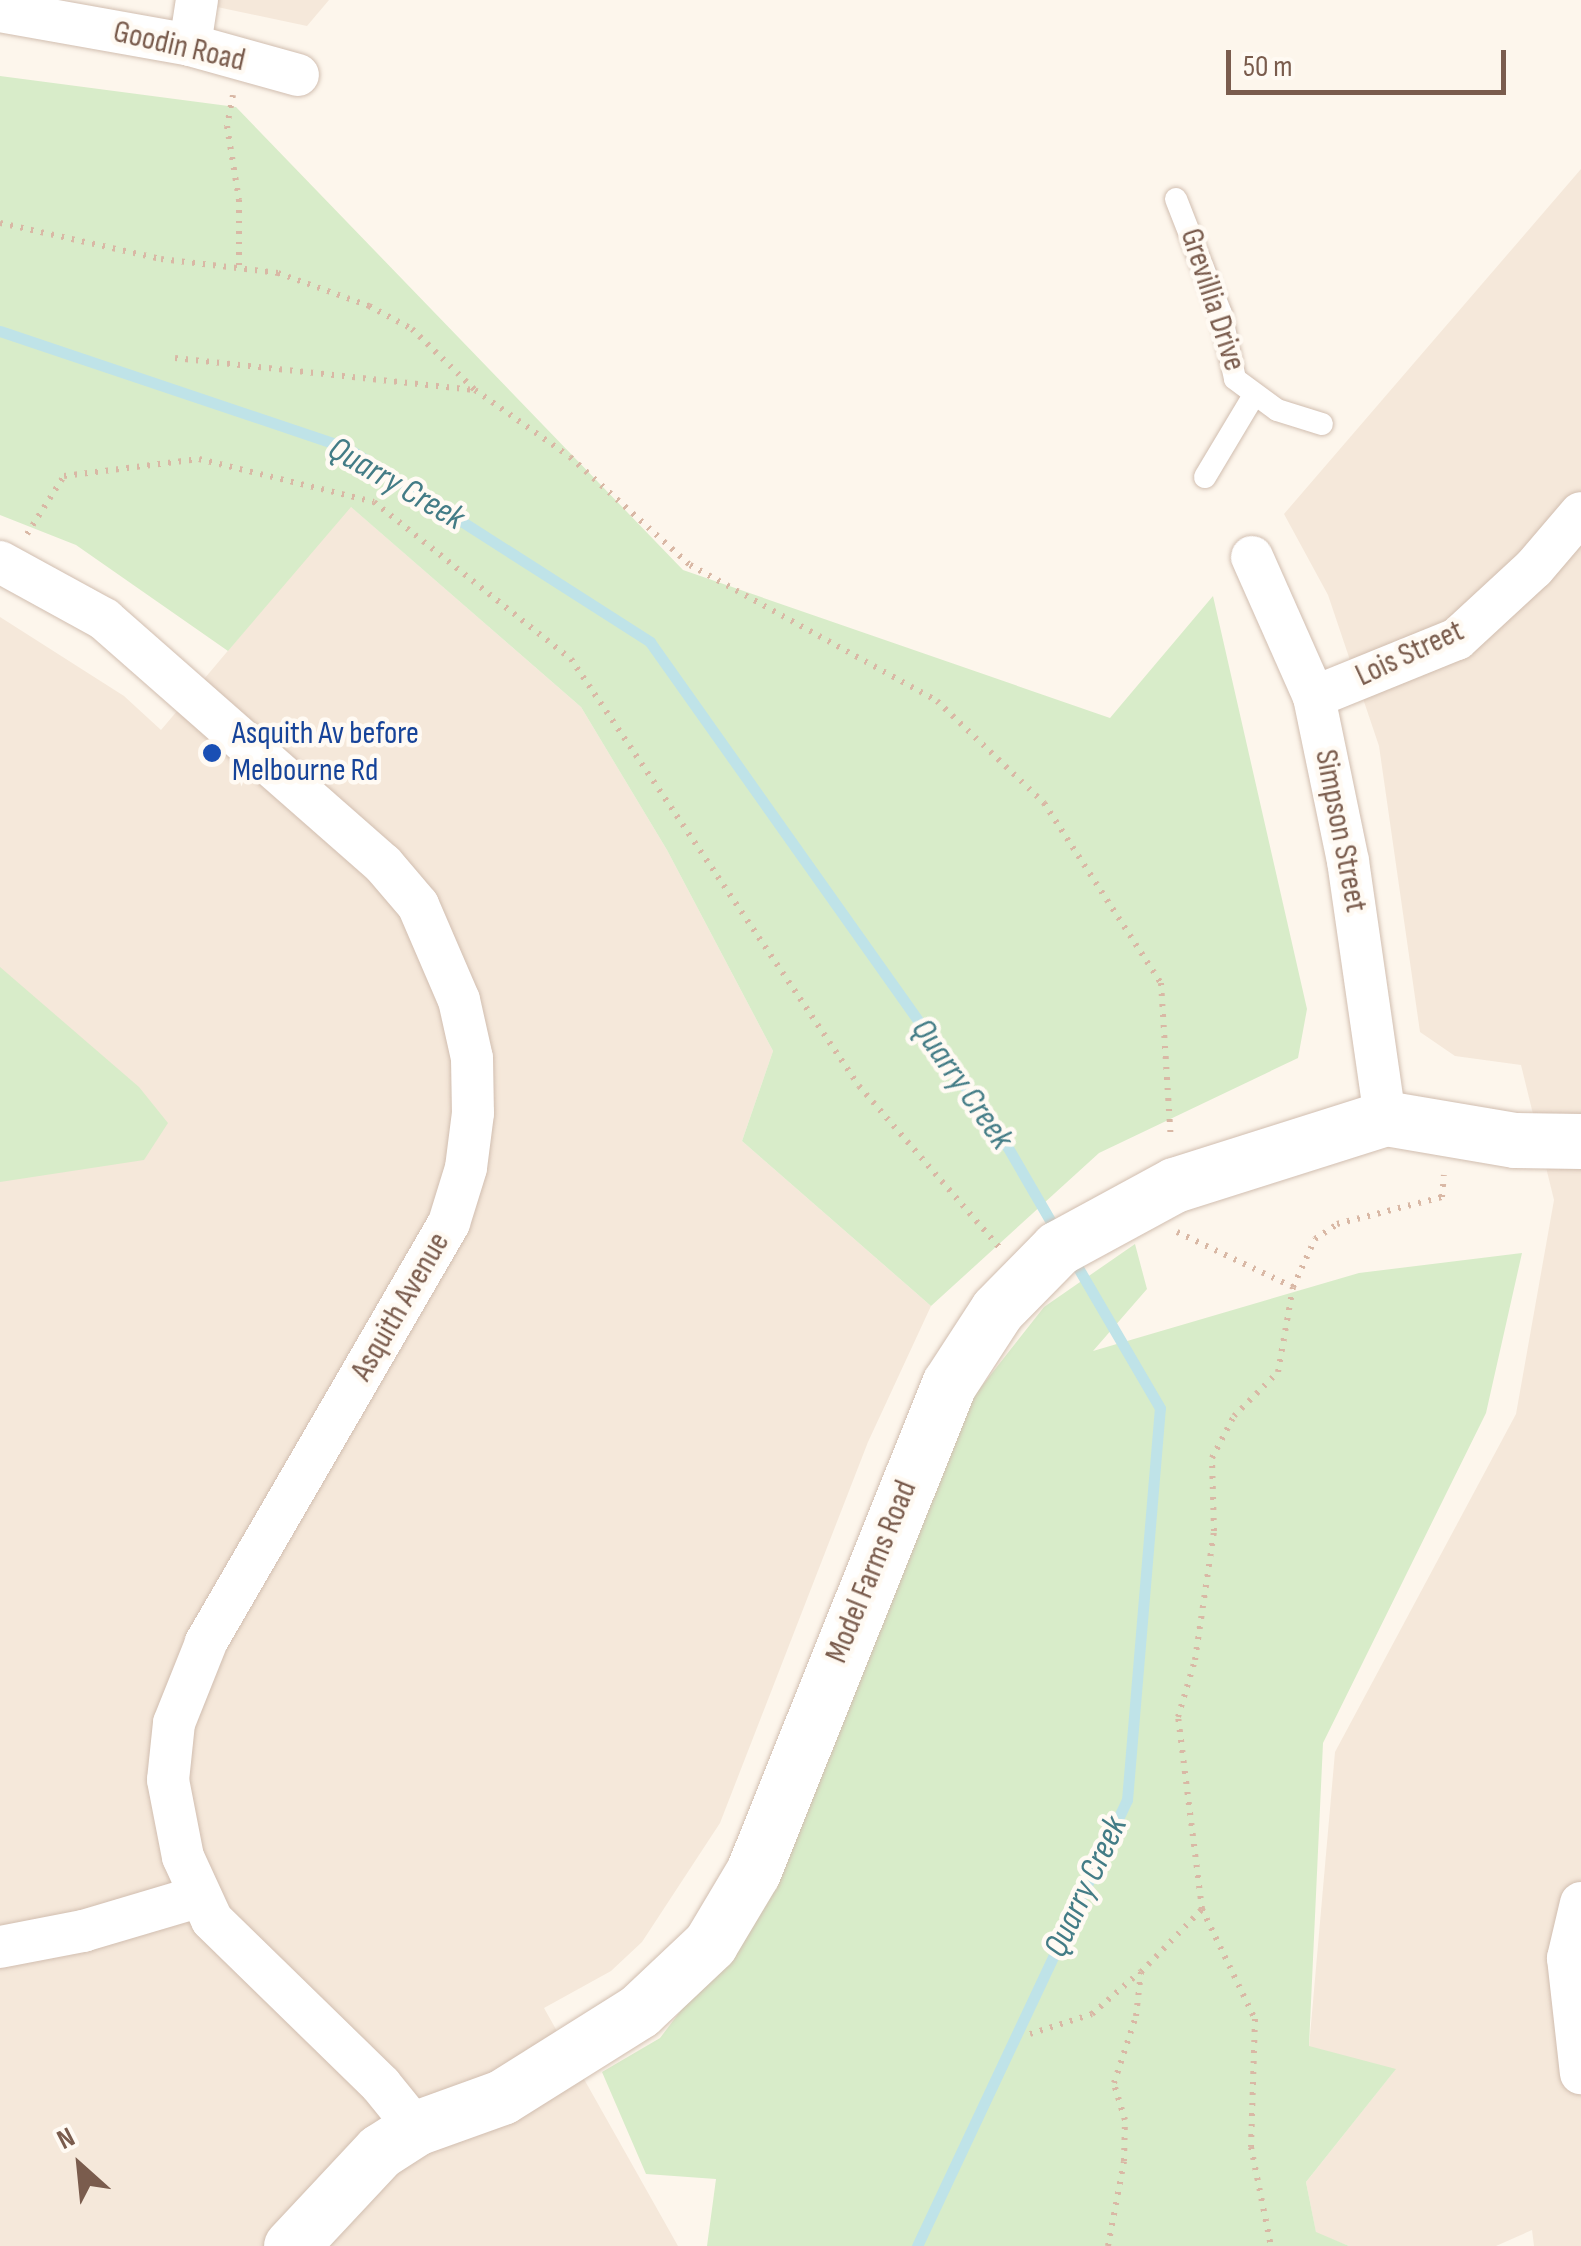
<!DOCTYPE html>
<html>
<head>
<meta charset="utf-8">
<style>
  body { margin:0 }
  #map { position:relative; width:1581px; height:2246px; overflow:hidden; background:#fdf6ec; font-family:"Sofia Sans Condensed",sans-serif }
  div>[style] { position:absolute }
  .residential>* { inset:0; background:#f5e8da }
  .green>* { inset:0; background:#d8ecc9 }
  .stream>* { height:11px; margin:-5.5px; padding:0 5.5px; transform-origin:5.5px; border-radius:5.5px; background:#bfe3e8 }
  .path>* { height:6px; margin-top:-3px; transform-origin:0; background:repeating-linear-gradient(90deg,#d9b8a5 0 2.5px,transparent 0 10.5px) }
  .roads { filter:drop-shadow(0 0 2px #d1beb0) drop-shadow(0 0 2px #d1beb0) }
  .service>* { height:22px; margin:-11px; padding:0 11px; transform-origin:11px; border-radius:11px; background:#fff }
  .minor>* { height:42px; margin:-21px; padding:0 21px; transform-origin:21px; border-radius:21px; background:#fff }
  .tertiary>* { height:55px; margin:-27.5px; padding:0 27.5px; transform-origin:27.5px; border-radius:27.5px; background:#fff }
  .dots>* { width:28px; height:28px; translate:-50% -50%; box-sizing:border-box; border:5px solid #fffaf3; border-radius:50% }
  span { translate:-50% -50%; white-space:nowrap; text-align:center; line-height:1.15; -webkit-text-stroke:9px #fffaf3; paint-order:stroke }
  .street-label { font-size:32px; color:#7a5c4d }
  .transit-label { font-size:32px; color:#164399 }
  .left { translate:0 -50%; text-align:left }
  .water-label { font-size:35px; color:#437c86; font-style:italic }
  .north { position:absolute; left:30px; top:2116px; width:100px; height:100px; -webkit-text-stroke:8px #fffaf3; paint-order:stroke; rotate:333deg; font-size:28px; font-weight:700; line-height:40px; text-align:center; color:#7a5c4d }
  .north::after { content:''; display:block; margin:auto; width:35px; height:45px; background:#7a5c4d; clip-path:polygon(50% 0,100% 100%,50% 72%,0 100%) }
  .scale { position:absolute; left:1226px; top:50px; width:280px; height:45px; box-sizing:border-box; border:5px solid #7a5c4d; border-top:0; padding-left:12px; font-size:30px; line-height:35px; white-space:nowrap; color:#7a5c4d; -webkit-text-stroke:8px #fffaf3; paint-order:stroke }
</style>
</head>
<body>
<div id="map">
  <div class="residential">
    <i style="clip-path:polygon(184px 0,329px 0,307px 26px)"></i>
    <i style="clip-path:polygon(1581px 169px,1581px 2246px,1534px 2246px,1532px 2230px,1496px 2246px,1349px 2246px,1316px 2233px,1306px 2182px,1395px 2070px,1309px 2047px,1335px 1752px,1516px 1414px,1554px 1200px,1521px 1065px,1455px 1056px,1420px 1032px,1379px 746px,1328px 595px,1284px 514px)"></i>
    <i style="clip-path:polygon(350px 506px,581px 707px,667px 850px,773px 1051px,742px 1141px,931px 1306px,868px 1442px,720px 1823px,642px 1942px,611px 1971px,544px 2008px,678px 2246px,0 2246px,0 617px,124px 696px,161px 730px)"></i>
  </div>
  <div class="green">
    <i style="clip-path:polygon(0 76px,236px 107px,683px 570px,1110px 718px,1213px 596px,1307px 1009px,1298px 1058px,1099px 1153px,931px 1306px,742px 1141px,773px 1051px,667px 850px,581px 707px,351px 507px,228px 651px,76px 545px,0 515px)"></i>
    <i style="clip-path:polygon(0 967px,139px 1087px,168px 1123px,144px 1160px,0 1182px)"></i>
    <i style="clip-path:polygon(1135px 1244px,1147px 1289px,1093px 1351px,1359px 1273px,1522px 1253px,1486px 1413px,1323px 1743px,1309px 2046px,1396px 2069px,1306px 2182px,1316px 2232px,1349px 2246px,707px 2246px,716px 2179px,646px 2174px,602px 2072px,660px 2038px,752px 1917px,952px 1424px,1044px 1307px)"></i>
  </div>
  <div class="stream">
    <i style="left:0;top:331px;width:366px;rotate:18.6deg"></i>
    <i style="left:347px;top:448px;width:360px;rotate:32.6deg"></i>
    <i style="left:650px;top:642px;width:618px;rotate:54.69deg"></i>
    <i style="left:1007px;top:1146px;width:102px;rotate:59.9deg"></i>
    <i style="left:917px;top:2246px;width:493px;rotate:-64.8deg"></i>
    <i style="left:1127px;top:1800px;width:393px;rotate:-85.2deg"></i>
    <i style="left:1160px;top:1408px;width:173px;rotate:-120.3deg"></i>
  </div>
  <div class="path">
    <i style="left:233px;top:95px;width:32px;rotate:101deg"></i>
    <i style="left:227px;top:126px;width:75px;rotate:80.8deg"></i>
    <i style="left:239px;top:200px;width:69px;rotate:90deg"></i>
    <i style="left:0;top:223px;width:165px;rotate:12.6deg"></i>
    <i style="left:161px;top:259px;width:118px;rotate:6.8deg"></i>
    <i style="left:278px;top:273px;width:97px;rotate:19.9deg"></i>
    <i style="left:369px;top:306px;width:49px;rotate:28.1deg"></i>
    <i style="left:412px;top:329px;width:88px;rotate:44.1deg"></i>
    <i style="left:475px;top:390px;width:116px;rotate:35.2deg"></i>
    <i style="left:570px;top:457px;width:161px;rotate:42deg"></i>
    <i style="left:690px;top:565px;width:282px;rotate:28.8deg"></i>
    <i style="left:937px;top:701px;width:148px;rotate:43.6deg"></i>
    <i style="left:1044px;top:803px;width:215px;rotate:57deg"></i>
    <i style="left:1161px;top:983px;width:157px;rotate:86.4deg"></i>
    <i style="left:175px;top:358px;width:301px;rotate:6.1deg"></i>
    <i style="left:27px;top:534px;width:69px;rotate:-57.5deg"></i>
    <i style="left:64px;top:476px;width:136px;rotate:-7.2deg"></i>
    <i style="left:199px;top:459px;width:180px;rotate:13.8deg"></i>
    <i style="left:374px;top:502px;width:252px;rotate:38.6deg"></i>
    <i style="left:571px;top:659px;width:515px;rotate:56deg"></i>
    <i style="left:859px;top:1086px;width:215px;rotate:49deg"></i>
    <i style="left:1177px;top:1232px;width:128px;rotate:25.4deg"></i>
    <i style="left:1202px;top:1909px;width:122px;rotate:64.3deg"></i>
    <i style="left:1255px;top:2019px;width:128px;rotate:91.8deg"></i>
    <i style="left:1251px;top:2147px;width:101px;rotate:78.6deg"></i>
    <i style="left:1030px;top:2034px;width:65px;rotate:-17.9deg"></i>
    <i style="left:1092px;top:2014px;width:64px;rotate:-41.2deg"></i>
    <i style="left:1108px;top:2246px;width:86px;rotate:-79.3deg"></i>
    <i style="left:1124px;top:2161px;width:41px;rotate:-88.6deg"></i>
    <i style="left:1125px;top:2120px;width:39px;rotate:-107deg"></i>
    <i style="left:1114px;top:2083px;width:71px;rotate:-71.8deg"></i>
    <i style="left:1136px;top:2016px;width:44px;rotate:-83.5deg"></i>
    <i style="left:1141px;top:1972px;width:88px;rotate:-45.9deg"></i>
    <i style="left:1202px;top:1909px;width:193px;rotate:-97.1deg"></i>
    <i style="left:1178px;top:1717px;width:59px;rotate:-73.4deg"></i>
    <i style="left:1195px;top:1660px;width:130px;rotate:-81.6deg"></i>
    <i style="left:1214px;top:1531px;width:73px;rotate:-91.6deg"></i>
    <i style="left:1212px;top:1458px;width:47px;rotate:-62.4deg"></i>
    <i style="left:1234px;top:1416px;width:62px;rotate:-45deg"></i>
    <i style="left:1278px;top:1372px;width:86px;rotate:-80deg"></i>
    <i style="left:1293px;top:1287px;width:53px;rotate:-65.4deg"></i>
    <i style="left:1315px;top:1239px;width:27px;rotate:-34deg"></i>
    <i style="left:1337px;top:1224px;width:108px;rotate:-14.4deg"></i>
    <i style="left:1442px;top:1197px;width:22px;rotate:-85deg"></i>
  </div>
  <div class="roads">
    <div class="service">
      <i style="left:1176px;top:199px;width:123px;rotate:68.6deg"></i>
      <i style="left:1221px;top:314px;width:66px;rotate:77.8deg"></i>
      <i style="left:1235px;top:379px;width:52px;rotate:36.4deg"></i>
      <i style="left:1277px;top:410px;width:47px;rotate:17.3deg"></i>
      <i style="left:1205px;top:477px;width:96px;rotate:-59.1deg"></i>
    </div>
    <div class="minor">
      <i style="left:0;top:11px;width:193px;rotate:10.1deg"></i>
      <i style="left:190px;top:45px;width:112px;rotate:15.5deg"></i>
      <i style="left:190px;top:45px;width:46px;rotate:-81.2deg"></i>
      <i style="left:1252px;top:557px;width:153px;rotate:66.1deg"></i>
      <i style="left:1314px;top:697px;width:167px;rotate:78.3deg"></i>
      <i style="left:1348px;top:861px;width:260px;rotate:81.8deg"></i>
      <i style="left:0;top:562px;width:119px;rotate:28.7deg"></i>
      <i style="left:104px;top:619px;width:371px;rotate:41.3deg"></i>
      <i style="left:383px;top:864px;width:54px;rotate:49.5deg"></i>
      <i style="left:418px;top:905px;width:103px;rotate:66.7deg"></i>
      <i style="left:459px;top:1000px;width:59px;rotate:77.4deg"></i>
      <i style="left:472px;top:1058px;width:55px;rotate:89deg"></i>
      <i style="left:473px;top:1113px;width:55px;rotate:97.3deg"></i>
      <i style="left:466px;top:1168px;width:58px;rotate:107.2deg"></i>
      <i style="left:449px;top:1223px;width:485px;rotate:120.1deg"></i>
      <i style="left:206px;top:1643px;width:86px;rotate:111.8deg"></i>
      <i style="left:174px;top:1723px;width:57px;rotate:96deg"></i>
      <i style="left:168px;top:1780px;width:78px;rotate:79deg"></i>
      <i style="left:183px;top:1857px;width:69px;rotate:65.3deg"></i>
      <i style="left:212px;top:1920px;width:236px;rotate:44.3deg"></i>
      <i style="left:381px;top:2085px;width:55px;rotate:50.9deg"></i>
      <i style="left:1314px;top:697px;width:154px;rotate:-22.1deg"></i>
      <i style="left:1457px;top:639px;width:105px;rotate:-42.7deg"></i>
      <i style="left:1534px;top:568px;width:72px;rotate:-49.5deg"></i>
      <i style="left:1581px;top:1903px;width:57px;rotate:103.3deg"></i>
      <i style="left:1568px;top:1958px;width:116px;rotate:83.6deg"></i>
      <i style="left:0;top:1947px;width:85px;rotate:-10.9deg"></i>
      <i style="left:83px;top:1931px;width:119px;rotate:-16.6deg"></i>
    </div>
    <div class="tertiary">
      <i style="left:291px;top:2246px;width:130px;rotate:-46.9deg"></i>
      <i style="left:380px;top:2151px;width:43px;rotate:-32.6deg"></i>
      <i style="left:416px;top:2128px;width:91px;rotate:-19.8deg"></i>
      <i style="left:502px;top:2097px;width:162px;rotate:-32.1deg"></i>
      <i style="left:639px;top:2011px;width:98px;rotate:-43.3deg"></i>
      <i style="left:710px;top:1944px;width:84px;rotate:-59.2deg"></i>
      <i style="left:753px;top:1872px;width:526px;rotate:-68.12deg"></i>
      <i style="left:949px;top:1384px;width:88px;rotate:-57deg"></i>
      <i style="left:997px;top:1310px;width:87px;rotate:-45.5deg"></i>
      <i style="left:1058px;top:1248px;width:132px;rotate:-28.5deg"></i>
      <i style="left:1174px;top:1185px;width:221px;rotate:-17.6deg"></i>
      <i style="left:1385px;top:1118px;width:132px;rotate:9.6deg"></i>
      <i style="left:1515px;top:1140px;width:66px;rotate:0.9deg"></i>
    </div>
  </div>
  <div class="dots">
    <i style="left:212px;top:753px;background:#1a4fb4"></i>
  </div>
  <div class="street-label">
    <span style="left:179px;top:47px;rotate:13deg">Goodin Road</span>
    <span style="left:1212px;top:300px;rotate:72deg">Grevillia Drive</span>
    <span style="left:1410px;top:654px;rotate:-25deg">Lois Street</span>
    <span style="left:1340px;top:831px;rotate:79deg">Simpson Street</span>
    <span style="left:401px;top:1307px;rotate:-60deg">Asquith Avenue</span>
    <span style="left:872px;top:1572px;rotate:-68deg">Model Farms Road</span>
  </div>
  <div class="transit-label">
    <span class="left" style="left:232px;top:753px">Asquith Av before<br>Melbourne Rd</span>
  </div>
  <div class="water-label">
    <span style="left:396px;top:484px;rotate:30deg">Quarry Creek</span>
    <span style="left:962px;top:1084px;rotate:55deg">Quarry Creek</span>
    <span style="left:1086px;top:1887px;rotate:-65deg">Quarry Creek</span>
  </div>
  <div class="north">N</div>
  <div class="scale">50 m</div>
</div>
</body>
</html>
